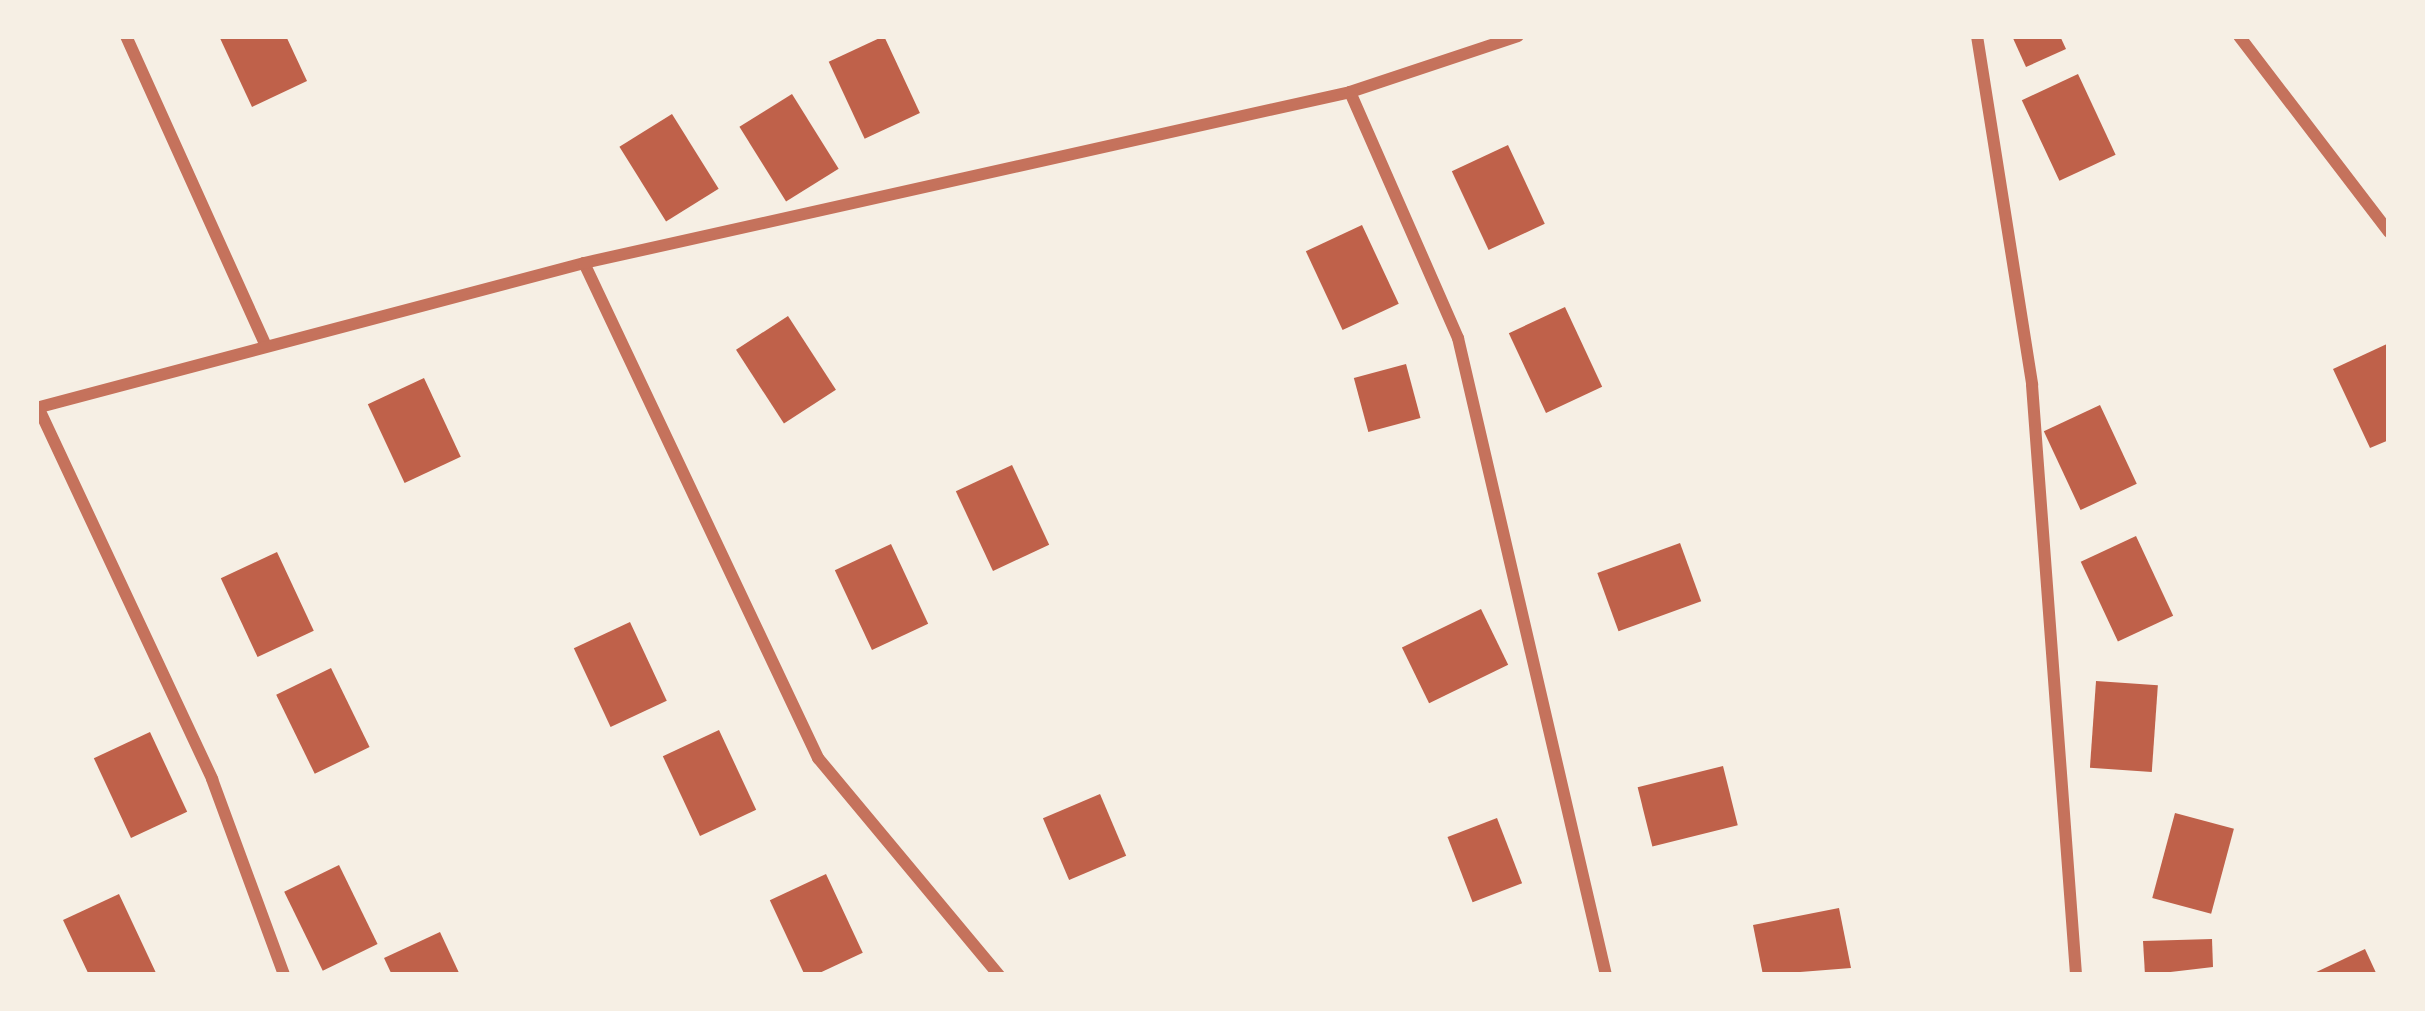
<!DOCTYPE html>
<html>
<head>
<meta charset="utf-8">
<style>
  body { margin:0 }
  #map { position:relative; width:2425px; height:1011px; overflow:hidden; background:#f6efe4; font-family:"Open Sans",sans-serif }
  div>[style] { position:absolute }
  .building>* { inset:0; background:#bf614a; transform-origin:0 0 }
  .minor>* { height:12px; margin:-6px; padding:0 6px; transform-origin:6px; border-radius:6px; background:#c5725c }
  span { translate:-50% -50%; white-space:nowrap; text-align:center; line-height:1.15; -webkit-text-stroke:10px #f6efe4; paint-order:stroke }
  .frame { position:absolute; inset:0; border:39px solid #f6efe4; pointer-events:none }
</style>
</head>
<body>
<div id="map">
  <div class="building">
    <i style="clip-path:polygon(219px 36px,286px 36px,307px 81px,252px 107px)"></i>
    <i style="left:884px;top:36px;width:85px;height:61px;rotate:65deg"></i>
    <i style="clip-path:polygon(2012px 36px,2060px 36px,2066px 49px,2026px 67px)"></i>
    <i style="left:2078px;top:74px;width:89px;height:62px;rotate:65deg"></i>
    <i style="left:792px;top:94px;width:88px;height:62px;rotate:58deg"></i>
    <i style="left:672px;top:114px;width:88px;height:62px;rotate:58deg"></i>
    <i style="left:1508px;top:145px;width:87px;height:62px;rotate:65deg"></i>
    <i style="left:1362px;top:225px;width:87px;height:62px;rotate:65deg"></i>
    <i style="left:1565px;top:307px;width:88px;height:62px;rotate:65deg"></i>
    <i style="left:788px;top:316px;width:88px;height:62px;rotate:57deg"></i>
    <i style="clip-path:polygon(2389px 343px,2389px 440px,2370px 448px,2333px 369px)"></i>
    <i style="left:1406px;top:364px;width:56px;height:54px;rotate:75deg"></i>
    <i style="left:424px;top:378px;width:87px;height:62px;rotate:65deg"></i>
    <i style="left:2100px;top:405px;width:87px;height:62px;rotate:65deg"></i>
    <i style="left:1012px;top:465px;width:88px;height:62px;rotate:65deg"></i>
    <i style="left:2136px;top:536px;width:88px;height:61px;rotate:65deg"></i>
    <i style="left:1680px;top:543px;width:62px;height:88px;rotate:70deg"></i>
    <i style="left:891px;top:544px;width:88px;height:62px;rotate:65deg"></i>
    <i style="left:277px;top:552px;width:87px;height:62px;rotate:65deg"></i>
    <i style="left:1481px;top:609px;width:62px;height:88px;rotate:64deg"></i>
    <i style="left:630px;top:622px;width:87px;height:62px;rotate:65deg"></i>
    <i style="left:331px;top:668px;width:88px;height:61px;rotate:64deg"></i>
    <i style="left:2096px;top:681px;width:62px;height:87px;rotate:4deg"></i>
    <i style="left:719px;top:730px;width:88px;height:62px;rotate:65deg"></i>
    <i style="left:150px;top:732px;width:88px;height:62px;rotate:65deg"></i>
    <i style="left:1723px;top:766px;width:61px;height:88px;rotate:76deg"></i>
    <i style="left:1100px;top:794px;width:67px;height:62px;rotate:67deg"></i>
    <i style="left:2175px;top:813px;width:61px;height:88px;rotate:15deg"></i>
    <i style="left:1497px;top:818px;width:70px;height:53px;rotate:69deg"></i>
    <i style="left:339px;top:865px;width:88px;height:61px;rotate:64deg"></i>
    <i style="left:826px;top:874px;width:87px;height:62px;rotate:65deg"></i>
    <i style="clip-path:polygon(119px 894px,156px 973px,152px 975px,89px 975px,63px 920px)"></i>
    <i style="clip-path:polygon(1839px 908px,1851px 968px,1763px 975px,1753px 925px)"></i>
    <i style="clip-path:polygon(440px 932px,460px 975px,392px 975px,384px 958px)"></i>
    <i style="clip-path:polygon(2212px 939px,2213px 967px,2145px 975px,2143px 941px)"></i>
    <i style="clip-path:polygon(2365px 949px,2377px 975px,2310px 975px)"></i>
  </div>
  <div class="minor">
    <i style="left:126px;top:36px;width:336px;rotate:65.7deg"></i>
    <i style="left:1977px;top:36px;width:353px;rotate:81deg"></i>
    <i style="left:2032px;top:385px;width:592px;rotate:85.73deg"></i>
    <i style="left:2239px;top:36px;width:247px;rotate:52.6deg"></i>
    <i style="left:1350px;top:92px;width:269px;rotate:66.3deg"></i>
    <i style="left:1458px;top:338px;width:654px;rotate:76.92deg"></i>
    <i style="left:584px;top:263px;width:548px;rotate:64.7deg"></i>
    <i style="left:818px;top:758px;width:283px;rotate:50.2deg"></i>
    <i style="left:38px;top:407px;width:411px;rotate:64.9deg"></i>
    <i style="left:212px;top:779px;width:209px;rotate:69.8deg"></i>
    <i style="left:36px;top:408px;width:567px;rotate:-14.82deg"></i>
    <i style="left:584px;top:263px;width:785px;rotate:-12.58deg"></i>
    <i style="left:1350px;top:92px;width:177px;rotate:-18.4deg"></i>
  </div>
  <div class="frame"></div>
</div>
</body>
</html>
